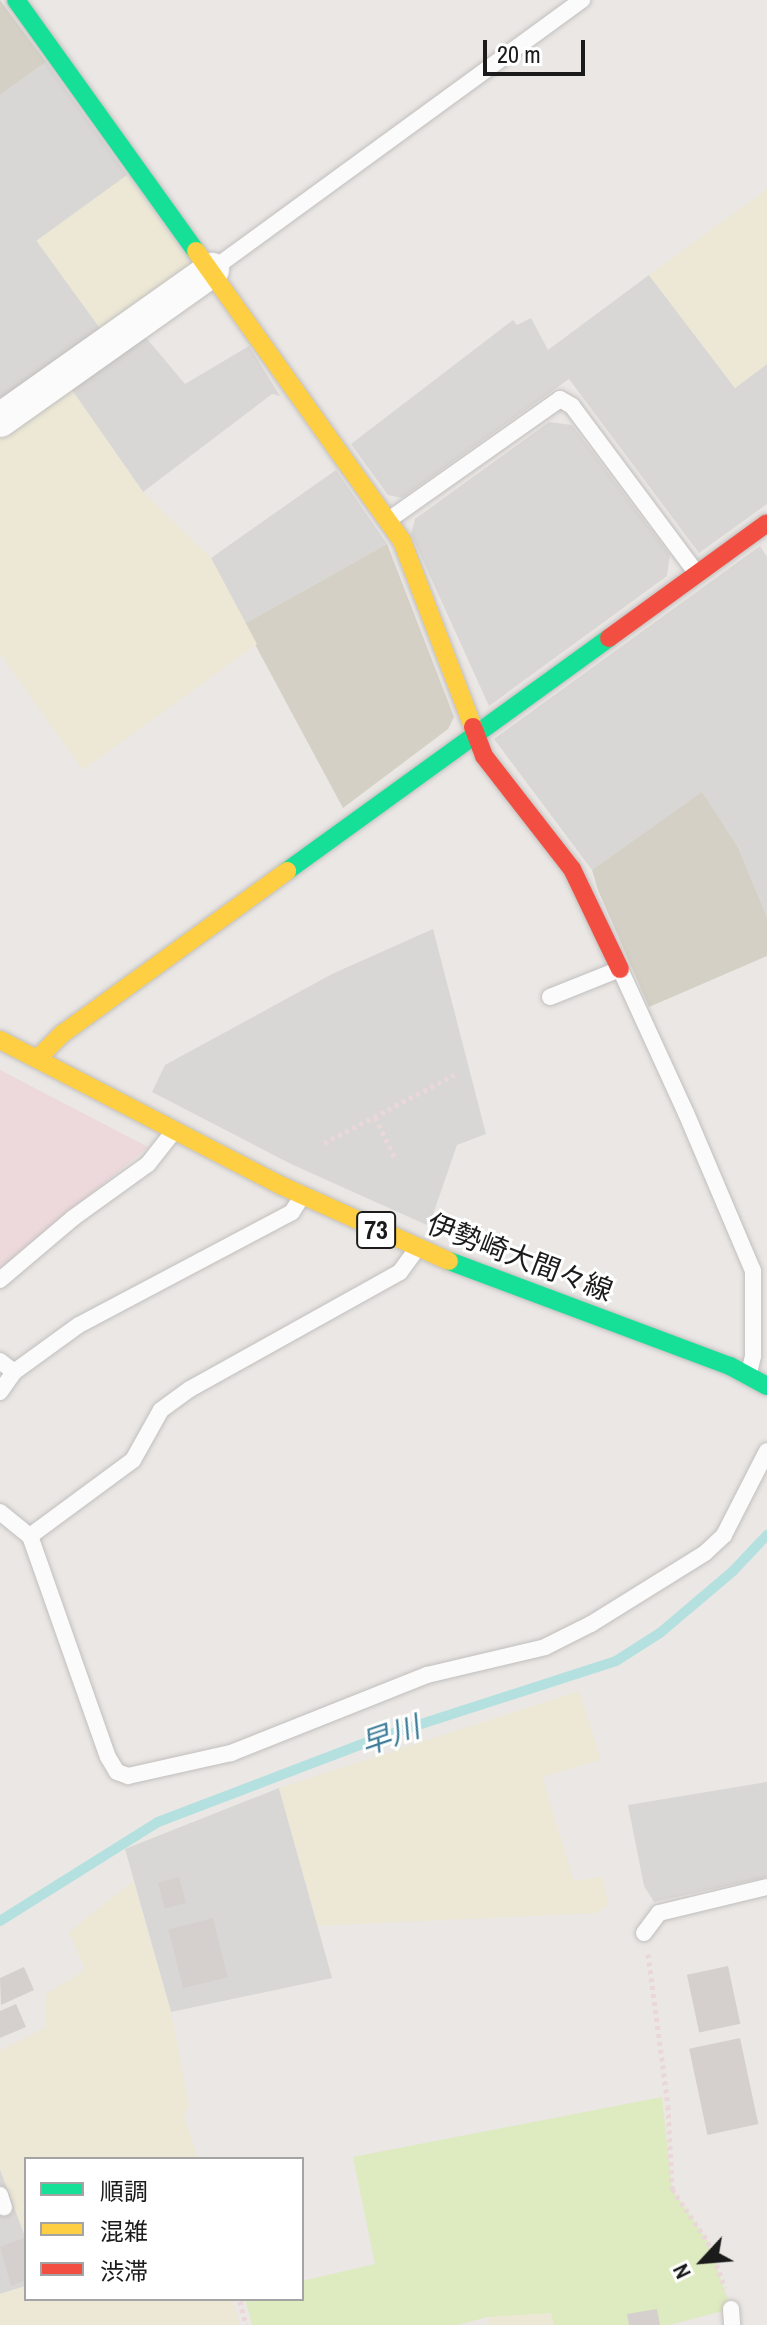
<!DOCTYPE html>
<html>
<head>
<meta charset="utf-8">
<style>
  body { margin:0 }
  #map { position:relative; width:767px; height:2325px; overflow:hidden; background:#eae7e4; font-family:"Archivo Narrow","Noto Sans JP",sans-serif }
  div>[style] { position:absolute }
  .residential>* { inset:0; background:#d9d7d5 }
  .commercial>* { inset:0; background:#edd9db }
  .construction>* { inset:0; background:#d4d0c5 }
  .farmland>* { inset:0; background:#ece8d5; transform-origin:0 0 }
  .grass>* { inset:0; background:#deeabf }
  .stream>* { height:10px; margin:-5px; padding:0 5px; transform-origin:5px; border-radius:5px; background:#b4e0e0 }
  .building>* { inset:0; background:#d5d0ce; transform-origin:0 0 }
  .path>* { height:5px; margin-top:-2.5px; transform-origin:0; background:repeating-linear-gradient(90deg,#ead7d8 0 4px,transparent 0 8px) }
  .roads { filter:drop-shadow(0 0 2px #c1bfbe) drop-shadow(0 0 2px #c1bfbe) }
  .lane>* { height:16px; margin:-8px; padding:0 8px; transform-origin:8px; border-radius:8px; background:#fcfbfb }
  .street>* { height:34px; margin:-17px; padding:0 17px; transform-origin:17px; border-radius:17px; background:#fcfbfb }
  .fast>* { height:18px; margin:-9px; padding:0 9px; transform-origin:9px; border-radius:9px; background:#16e098 }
  .slow>* { height:18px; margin:-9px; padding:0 9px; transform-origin:9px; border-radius:9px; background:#ffcf43 }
  .jam>* { height:18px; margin:-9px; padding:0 9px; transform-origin:9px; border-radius:9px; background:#f24e42 }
  span { translate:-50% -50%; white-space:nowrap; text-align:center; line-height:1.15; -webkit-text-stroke:6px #fff; paint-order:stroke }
  .shield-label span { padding:2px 6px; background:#fff; border:2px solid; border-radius:6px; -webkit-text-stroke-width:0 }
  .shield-label { font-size:26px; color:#1b1b1b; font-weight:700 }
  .street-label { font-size:28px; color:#1b1b1b }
  .water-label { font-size:30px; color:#3c7c97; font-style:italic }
  .legend { position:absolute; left:24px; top:2157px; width:280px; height:144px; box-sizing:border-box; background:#fff; border:2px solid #a4a4a4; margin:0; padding:10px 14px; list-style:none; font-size:24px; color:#1b1b1b }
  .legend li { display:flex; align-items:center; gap:16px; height:40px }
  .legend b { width:40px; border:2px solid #a4a4a4 }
  .north { position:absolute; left:663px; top:2221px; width:80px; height:80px; -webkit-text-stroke:6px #fff; paint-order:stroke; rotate:244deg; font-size:22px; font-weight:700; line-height:32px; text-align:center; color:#1b1b1b }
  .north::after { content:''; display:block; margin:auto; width:28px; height:36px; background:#1b1b1b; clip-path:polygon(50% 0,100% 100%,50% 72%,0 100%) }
  .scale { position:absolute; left:483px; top:40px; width:102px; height:36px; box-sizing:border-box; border:4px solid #1b1b1b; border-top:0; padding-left:10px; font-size:24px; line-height:28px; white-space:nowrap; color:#1b1b1b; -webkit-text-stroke:6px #fff; paint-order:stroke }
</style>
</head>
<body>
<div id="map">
  <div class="residential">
    <i style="clip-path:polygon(46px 62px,127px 175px,104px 332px,0 405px,0 95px)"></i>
    <i style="clip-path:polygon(649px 275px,735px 388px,767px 364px,767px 504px,699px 553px,569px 379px,402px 498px,388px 495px,351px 444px,513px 320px,517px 325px,531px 318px,548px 350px)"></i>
    <i style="clip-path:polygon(143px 334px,185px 384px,249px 346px,280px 396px,272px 394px,143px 492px,67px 383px)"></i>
    <i style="clip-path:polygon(549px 422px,572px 425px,670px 555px,667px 576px,489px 706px,411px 534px,415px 519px)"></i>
    <i style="clip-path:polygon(336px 470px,387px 544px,244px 624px,211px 558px)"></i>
    <i style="clip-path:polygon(760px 546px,767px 557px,767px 917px,738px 847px,702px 793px,592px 870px,494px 739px)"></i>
    <i style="clip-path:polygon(433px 929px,486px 1134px,457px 1145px,429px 1226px,291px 1164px,152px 1092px,165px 1065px,332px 974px)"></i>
    <i style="clip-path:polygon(767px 1782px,767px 1877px,654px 1902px,644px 1886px,628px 1805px)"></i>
    <i style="clip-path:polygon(279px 1788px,332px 1978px,171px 2012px,125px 1849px)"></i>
    <i style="clip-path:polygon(0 2169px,26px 2239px,26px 2286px,0 2294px)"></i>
  </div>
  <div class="commercial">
    <i style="clip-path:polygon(0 1070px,148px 1147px,0 1269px)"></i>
  </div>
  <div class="construction">
    <i style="clip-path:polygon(0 0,46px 62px,0 95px)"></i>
    <i style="clip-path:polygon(387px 544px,454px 717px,448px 729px,343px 808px,244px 624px)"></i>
    <i style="clip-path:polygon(702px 792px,738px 847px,767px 917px,767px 956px,649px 1007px,598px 890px,592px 870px)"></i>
  </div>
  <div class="farmland">
    <i style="left:127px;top:175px;width:112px;height:112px;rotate:54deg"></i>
    <i style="clip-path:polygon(767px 189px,767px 364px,735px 388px,649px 275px)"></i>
    <i style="clip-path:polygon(67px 383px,143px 492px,211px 558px,257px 644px,83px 770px,0 654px,0 431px)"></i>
    <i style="clip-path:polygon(579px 1691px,601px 1760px,542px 1777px,574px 1881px,602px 1877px,608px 1905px,596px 1913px,318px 1926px,279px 1788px)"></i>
    <i style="clip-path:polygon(133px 1881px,171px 2012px,189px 2106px,184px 2117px,198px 2159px,26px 2159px,26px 2239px,0 2169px,0 2050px,46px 2027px,46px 1994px,85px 1970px,69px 1932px)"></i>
    <i style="clip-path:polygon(26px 2286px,26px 2299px,232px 2299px,240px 2325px,0 2325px,0 2294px)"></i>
    <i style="clip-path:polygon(552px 2313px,554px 2325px,489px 2325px,487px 2317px)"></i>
  </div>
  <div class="grass">
    <i style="clip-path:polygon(662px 2097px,672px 2189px,708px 2242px,731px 2309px,669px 2325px,554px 2325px,551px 2313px,487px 2317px,458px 2325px,252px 2325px,245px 2299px,302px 2299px,302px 2281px,375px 2264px,353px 2157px)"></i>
  </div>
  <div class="stream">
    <i style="left:0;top:1921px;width:186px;rotate:-32.1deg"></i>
    <i style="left:158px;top:1822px;width:239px;rotate:-20.9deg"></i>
    <i style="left:381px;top:1737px;width:247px;rotate:-17.9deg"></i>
    <i style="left:616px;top:1661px;width:52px;rotate:-32.5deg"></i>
    <i style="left:660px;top:1633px;width:96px;rotate:-40.3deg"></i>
    <i style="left:733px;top:1571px;width:50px;rotate:-46.6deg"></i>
  </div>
  <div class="building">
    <i style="left:179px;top:1877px;width:27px;height:22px;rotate:75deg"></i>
    <i style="left:213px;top:1918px;width:61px;height:46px;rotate:76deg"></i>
    <i style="left:728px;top:1966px;width:59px;height:42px;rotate:78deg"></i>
    <i style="clip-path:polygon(24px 1967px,34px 1990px,1px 2005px,0 1978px)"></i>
    <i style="clip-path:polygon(16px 2004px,26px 2027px,0 2038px,0 2011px)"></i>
    <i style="left:740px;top:2038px;width:88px;height:52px;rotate:78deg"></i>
    <i style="clip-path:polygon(26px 2237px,26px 2280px,11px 2286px,0 2247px)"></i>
    <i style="clip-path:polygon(657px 2309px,660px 2325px,629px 2325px,627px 2314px)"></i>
  </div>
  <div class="path">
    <i style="left:375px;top:1117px;width:46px;rotate:64deg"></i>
    <i style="left:324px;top:1143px;width:147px;rotate:-27.6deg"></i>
    <i style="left:648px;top:1954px;width:153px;rotate:82.5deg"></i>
    <i style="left:668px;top:2106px;width:83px;rotate:87.2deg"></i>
    <i style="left:672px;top:2189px;width:64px;rotate:55.8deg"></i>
    <i style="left:708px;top:2242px;width:49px;rotate:69.7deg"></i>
    <i style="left:240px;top:2301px;width:25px;rotate:76deg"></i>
  </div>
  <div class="roads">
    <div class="lane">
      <i style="left:213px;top:269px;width:457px;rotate:-36.1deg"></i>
      <i style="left:390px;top:519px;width:208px;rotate:-35.2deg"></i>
      <i style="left:560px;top:399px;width:14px;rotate:30deg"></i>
      <i style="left:572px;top:406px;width:206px;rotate:53.3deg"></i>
      <i style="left:550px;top:997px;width:75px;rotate:-21.8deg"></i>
      <i style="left:620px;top:969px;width:158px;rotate:65.4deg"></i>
      <i style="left:686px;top:1113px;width:172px;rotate:67deg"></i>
      <i style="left:753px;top:1271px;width:85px;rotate:90deg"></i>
      <i style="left:753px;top:1356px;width:18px;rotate:103deg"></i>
      <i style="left:0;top:1280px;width:96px;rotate:-40.3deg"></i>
      <i style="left:73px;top:1218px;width:92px;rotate:-35.8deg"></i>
      <i style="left:148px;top:1164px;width:42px;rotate:-51.8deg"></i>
      <i style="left:0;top:1361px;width:18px;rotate:38deg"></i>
      <i style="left:0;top:1392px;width:24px;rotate:-55deg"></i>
      <i style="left:14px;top:1372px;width:80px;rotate:-35.9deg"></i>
      <i style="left:79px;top:1325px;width:241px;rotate:-27.9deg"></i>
      <i style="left:292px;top:1212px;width:17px;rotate:-57deg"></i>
      <i style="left:0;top:1512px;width:38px;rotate:39deg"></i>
      <i style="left:30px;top:1536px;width:234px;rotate:70.6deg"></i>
      <i style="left:108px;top:1757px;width:17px;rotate:59deg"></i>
      <i style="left:117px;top:1772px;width:12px;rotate:20deg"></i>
      <i style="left:128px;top:1776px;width:106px;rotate:-12.6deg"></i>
      <i style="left:231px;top:1753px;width:211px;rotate:-21.7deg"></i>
      <i style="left:427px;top:1675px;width:121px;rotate:-13.3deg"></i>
      <i style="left:545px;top:1647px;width:51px;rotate:-26.6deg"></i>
      <i style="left:591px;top:1624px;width:134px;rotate:-31.9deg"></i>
      <i style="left:705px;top:1553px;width:26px;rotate:-43deg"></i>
      <i style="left:724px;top:1535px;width:94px;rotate:-62.9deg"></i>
      <i style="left:30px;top:1536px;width:128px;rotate:-36.4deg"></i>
      <i style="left:133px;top:1460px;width:57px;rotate:-60.8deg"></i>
      <i style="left:161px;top:1410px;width:36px;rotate:-36deg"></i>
      <i style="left:190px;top:1389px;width:240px;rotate:-29.1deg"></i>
      <i style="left:400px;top:1272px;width:26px;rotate:-54deg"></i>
      <i style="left:644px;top:1933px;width:25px;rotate:-53deg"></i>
      <i style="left:659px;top:1913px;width:111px;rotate:-13.5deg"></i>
      <i style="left:0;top:2195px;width:13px;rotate:72deg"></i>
      <i style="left:731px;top:2309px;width:16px;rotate:86deg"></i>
    </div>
    <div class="street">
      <i style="left:0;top:420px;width:260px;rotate:-35.3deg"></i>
    </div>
    <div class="fast">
      <i style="left:16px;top:0;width:309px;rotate:54.4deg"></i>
      <i style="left:287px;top:871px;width:397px;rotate:-35.9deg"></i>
      <i style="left:449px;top:1261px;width:300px;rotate:20.5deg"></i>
      <i style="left:730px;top:1366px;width:42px;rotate:28.4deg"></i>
    </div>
    <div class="slow">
      <i style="left:196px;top:251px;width:356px;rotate:54.6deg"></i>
      <i style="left:402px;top:541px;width:199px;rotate:69.1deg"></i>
      <i style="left:0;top:1040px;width:318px;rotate:27.4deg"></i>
      <i style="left:282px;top:1186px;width:183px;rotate:24.2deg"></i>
      <i style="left:38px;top:1058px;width:34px;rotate:-45deg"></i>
      <i style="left:62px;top:1034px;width:278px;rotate:-35.9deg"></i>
    </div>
    <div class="jam">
      <i style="left:609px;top:638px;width:195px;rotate:-36deg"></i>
      <i style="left:473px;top:727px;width:31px;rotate:69deg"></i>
      <i style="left:484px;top:756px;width:143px;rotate:52.1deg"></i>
      <i style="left:572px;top:869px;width:111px;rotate:64.4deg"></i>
    </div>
  </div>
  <div class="shield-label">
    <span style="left:376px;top:1230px">73</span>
  </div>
  <div class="street-label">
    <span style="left:520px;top:1257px;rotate:21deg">伊勢崎大間々線</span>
  </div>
  <div class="water-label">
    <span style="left:390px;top:1735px;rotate:-19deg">早川</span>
  </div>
  <ul class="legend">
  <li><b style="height:10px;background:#16e098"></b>順調</li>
  <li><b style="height:10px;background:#ffcf43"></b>混雑</li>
  <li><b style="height:10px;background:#f24e42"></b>渋滞</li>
  </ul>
  <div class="north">N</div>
  <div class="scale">20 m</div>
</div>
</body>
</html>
